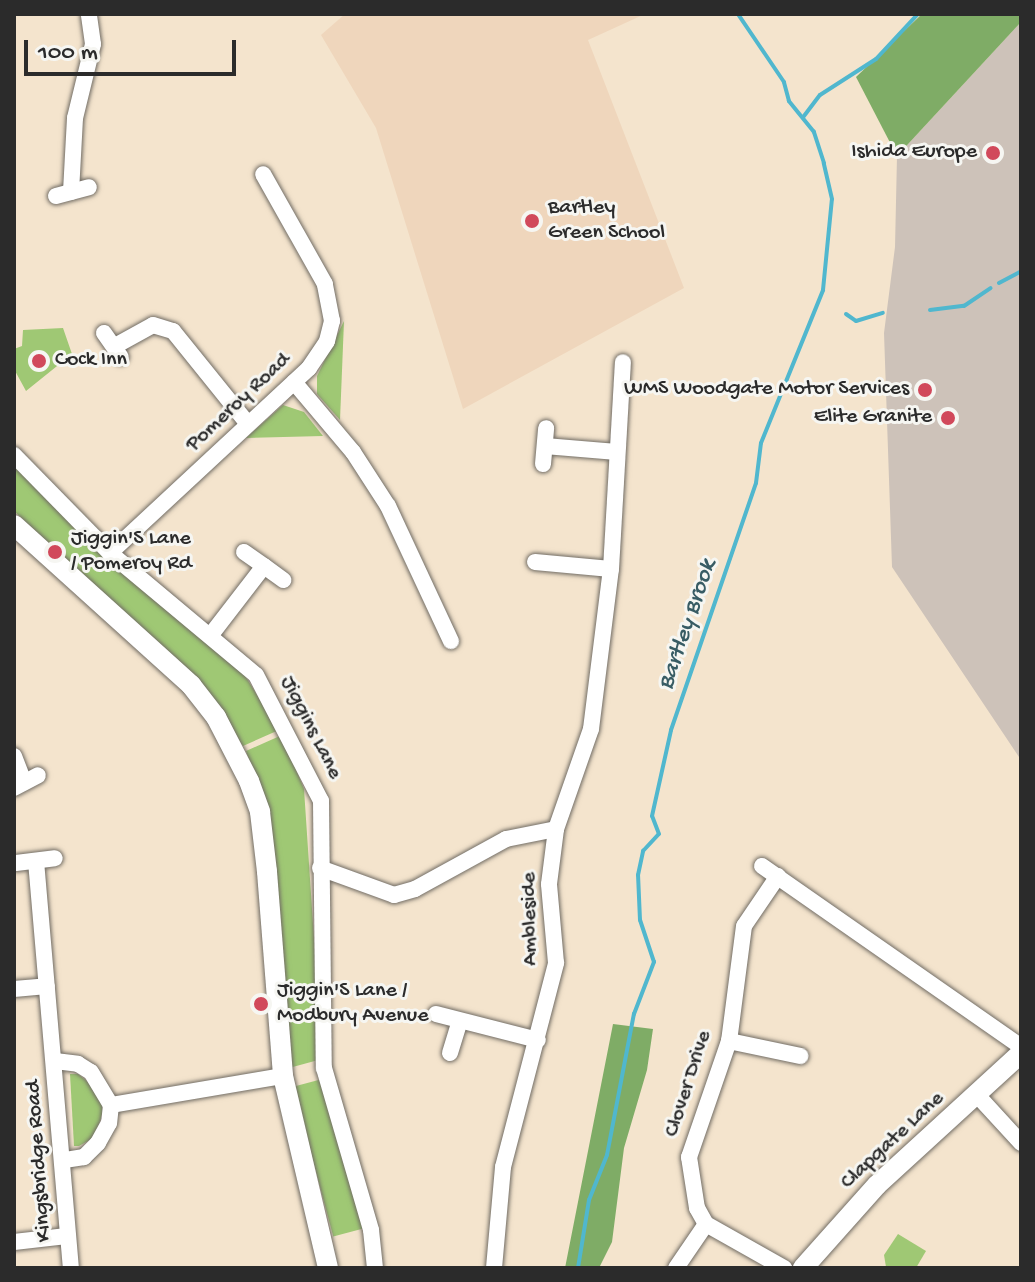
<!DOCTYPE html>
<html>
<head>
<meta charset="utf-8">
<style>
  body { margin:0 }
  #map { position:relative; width:1035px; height:1282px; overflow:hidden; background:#f4e4cd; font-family:"Gochi Hand",sans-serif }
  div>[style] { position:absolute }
  .built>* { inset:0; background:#efd6bc }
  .industrial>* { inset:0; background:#cdc2b9 }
  .green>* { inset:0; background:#9fc874; transform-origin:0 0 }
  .forest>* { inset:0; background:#7fac66 }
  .stream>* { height:4px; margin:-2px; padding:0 2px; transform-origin:2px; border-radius:2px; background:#50b7ce }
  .roads { filter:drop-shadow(0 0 2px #716c64) drop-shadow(0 0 2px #716c64) }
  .minor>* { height:16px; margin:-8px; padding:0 8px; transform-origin:8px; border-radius:8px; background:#fff }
  .tertiary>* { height:20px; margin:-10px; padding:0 10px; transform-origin:10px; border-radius:10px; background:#fff }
  .dots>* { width:22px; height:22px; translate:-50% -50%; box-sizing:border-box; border:4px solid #f6f6f2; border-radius:50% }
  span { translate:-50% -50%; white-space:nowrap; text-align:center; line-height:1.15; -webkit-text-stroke:6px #f6f6f2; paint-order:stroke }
  .poi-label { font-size:22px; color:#2b2b2b }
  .right { translate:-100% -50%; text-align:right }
  .left { translate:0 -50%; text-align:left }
  .street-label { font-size:22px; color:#2b2b2b }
  .water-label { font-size:24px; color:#385c64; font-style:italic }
  .frame { position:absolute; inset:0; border:16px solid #2b2b2b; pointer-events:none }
  .scale { position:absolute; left:24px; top:40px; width:212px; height:36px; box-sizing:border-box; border:4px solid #2b2b2b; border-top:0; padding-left:10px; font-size:24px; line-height:28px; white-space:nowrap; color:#2b2b2b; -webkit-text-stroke:6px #f6f6f2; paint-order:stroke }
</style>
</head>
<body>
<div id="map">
  <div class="built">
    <i style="clip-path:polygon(345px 14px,645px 14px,588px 40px,684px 288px,463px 409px,376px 128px,321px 35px)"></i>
  </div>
  <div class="industrial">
    <i style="clip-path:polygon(1021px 22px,1021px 760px,892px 567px,884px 333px,895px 247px,897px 156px)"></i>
  </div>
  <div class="green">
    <i style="clip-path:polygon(344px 321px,340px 420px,317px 394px,317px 376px)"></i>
    <i style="clip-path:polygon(63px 328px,72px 354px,26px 391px,14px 369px,14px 349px,22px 346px,23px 330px)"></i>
    <i style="clip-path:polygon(283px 405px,304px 412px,323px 436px,246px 438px)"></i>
    <i style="clip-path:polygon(14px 461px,242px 671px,279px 730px,243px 746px,202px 685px,14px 511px)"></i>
    <i style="clip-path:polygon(282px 735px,304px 789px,322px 1059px,289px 1068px,266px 811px,246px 751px)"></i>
    <i style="clip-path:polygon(70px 1074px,78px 1074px,100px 1092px,103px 1111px,95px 1137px,79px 1146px,74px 1146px)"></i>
    <i style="left:326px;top:1078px;width:155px;height:34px;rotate:75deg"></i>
    <i style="clip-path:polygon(898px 1234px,926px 1251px,916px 1268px,886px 1267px,884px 1255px)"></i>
  </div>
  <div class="forest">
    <i style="clip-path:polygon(922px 14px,1021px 14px,1021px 22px,897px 156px,856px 77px)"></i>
    <i style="clip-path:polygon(613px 1024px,653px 1029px,647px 1070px,624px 1148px,612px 1242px,599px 1268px,565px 1268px)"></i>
  </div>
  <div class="stream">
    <i style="left:804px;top:116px;width:26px;rotate:-53deg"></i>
    <i style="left:820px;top:95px;width:67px;rotate:-32.7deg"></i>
    <i style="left:876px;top:59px;width:62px;rotate:-47deg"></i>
    <i style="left:999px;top:283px;width:24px;rotate:-28deg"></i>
    <i style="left:930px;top:310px;width:34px;rotate:-7deg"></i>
    <i style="left:964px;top:306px;width:32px;rotate:-34deg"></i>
    <i style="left:846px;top:314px;width:12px;rotate:35deg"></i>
    <i style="left:856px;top:321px;width:28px;rotate:-17deg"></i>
    <i style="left:578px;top:1268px;width:69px;rotate:-80.8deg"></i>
    <i style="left:589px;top:1200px;width:48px;rotate:-68.2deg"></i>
    <i style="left:607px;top:1155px;width:144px;rotate:-79.2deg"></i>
    <i style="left:634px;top:1014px;width:56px;rotate:-69deg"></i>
    <i style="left:654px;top:962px;width:44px;rotate:-108.4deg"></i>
    <i style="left:640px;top:920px;width:45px;rotate:-92.5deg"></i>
    <i style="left:638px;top:875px;width:25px;rotate:-78deg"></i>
    <i style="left:643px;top:851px;width:23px;rotate:-47deg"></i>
    <i style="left:659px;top:834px;width:19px;rotate:-111deg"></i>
    <i style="left:652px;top:816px;width:88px;rotate:-77.5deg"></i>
    <i style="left:671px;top:730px;width:261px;rotate:-71deg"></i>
    <i style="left:756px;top:483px;width:40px;rotate:-82.9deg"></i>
    <i style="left:761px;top:443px;width:165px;rotate:-67.9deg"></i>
    <i style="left:823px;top:290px;width:91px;rotate:-84.4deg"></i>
    <i style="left:832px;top:199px;width:37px;rotate:-103deg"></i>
    <i style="left:824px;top:163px;width:33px;rotate:-108deg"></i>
    <i style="left:814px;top:132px;width:40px;rotate:-129deg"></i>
    <i style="left:789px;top:101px;width:20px;rotate:-105deg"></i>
    <i style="left:784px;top:82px;width:82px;rotate:-124.1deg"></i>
  </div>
  <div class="roads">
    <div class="minor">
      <i style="left:71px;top:192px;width:74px;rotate:-86.9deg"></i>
      <i style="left:75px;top:118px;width:76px;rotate:-76.3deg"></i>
      <i style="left:93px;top:44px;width:30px;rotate:-98deg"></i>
      <i style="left:56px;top:196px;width:34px;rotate:-15deg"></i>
      <i style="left:104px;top:333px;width:29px;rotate:55deg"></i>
      <i style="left:115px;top:346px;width:43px;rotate:-28.9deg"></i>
      <i style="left:153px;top:325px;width:21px;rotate:17deg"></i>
      <i style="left:173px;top:331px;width:119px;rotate:51.1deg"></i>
      <i style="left:294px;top:382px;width:92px;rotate:49.9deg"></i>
      <i style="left:353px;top:452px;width:64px;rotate:57.1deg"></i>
      <i style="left:388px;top:506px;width:149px;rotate:65deg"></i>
      <i style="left:545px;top:446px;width:72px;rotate:4.8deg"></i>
      <i style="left:14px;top:455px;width:137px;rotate:45.6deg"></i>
      <i style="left:110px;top:553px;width:190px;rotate:39.9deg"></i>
      <i style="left:256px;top:675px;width:142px;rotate:62.7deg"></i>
      <i style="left:321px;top:801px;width:267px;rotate:89.4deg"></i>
      <i style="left:324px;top:1068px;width:169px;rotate:73.8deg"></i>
      <i style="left:371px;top:1230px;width:38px;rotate:84deg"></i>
      <i style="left:543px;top:464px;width:36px;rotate:-85deg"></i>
      <i style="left:244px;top:552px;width:24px;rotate:35deg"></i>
      <i style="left:110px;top:553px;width:272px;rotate:-42.9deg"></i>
      <i style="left:309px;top:368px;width:32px;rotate:-56deg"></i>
      <i style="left:327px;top:341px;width:21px;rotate:-76deg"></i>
      <i style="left:332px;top:321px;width:38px;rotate:-101deg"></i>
      <i style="left:325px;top:284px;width:126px;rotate:-119.4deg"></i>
      <i style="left:535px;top:562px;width:76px;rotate:5.3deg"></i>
      <i style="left:210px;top:636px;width:88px;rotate:-52.4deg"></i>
      <i style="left:264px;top:566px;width:24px;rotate:36deg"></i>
      <i style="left:14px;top:756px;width:28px;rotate:69deg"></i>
      <i style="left:14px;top:788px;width:27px;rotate:-28deg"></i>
      <i style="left:36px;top:861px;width:409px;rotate:85.1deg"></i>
      <i style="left:16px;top:863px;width:39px;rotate:-7deg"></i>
      <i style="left:762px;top:866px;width:316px;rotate:34.9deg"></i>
      <i style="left:320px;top:868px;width:79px;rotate:20deg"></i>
      <i style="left:394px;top:895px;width:22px;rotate:-16deg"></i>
      <i style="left:415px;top:889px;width:104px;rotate:-28.8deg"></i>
      <i style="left:506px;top:839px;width:51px;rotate:-11.3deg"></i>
      <i style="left:778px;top:876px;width:60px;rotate:124.2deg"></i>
      <i style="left:744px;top:926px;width:116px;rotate:97.4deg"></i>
      <i style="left:729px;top:1041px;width:123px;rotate:109deg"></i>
      <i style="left:689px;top:1157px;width:52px;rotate:81.1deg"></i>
      <i style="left:697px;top:1208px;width:18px;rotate:61deg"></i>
      <i style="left:706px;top:1224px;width:90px;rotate:29.4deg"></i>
      <i style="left:14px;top:989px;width:33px;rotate:-5deg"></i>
      <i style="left:436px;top:1014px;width:105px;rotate:14.3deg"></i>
      <i style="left:729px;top:1041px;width:73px;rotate:11.9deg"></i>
      <i style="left:450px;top:1053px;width:30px;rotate:-73deg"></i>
      <i style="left:55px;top:1061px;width:23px;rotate:7deg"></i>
      <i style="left:78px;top:1064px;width:15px;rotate:32deg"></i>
      <i style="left:91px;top:1072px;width:39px;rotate:59deg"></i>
      <i style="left:111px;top:1105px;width:18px;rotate:96deg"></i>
      <i style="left:109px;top:1123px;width:23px;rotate:119deg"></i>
      <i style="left:98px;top:1143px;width:20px;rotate:135deg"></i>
      <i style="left:84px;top:1157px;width:20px;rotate:171deg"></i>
      <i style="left:978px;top:1096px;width:64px;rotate:47.5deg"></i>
      <i style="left:111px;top:1105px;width:174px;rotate:-9.6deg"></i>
      <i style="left:14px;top:1242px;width:53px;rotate:-6.5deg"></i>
      <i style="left:494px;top:1268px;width:101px;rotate:-84.9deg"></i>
      <i style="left:503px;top:1167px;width:211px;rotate:-75.4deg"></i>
      <i style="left:556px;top:963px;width:79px;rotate:-95.1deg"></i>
      <i style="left:549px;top:884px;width:55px;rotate:-82.7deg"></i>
      <i style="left:556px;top:829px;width:106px;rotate:-70.7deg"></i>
      <i style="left:591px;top:729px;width:161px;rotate:-82.9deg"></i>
      <i style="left:611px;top:569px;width:207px;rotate:-86.7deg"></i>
      <i style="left:676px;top:1268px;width:53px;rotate:-55.7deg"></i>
    </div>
    <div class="tertiary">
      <i style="left:14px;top:525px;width:239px;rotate:42.1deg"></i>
      <i style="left:191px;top:685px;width:41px;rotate:52deg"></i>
      <i style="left:216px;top:717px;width:72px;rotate:62.7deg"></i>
      <i style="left:249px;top:781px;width:33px;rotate:70deg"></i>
      <i style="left:260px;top:812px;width:60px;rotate:83.3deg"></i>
      <i style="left:267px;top:872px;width:205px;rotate:85.5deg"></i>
      <i style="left:283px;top:1076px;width:197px;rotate:76.8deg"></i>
      <i style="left:803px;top:1268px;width:111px;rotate:-48.3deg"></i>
      <i style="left:877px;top:1185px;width:195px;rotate:-42.5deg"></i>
    </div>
  </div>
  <div class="dots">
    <i style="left:993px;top:153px;background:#d1495b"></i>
    <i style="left:532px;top:221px;background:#d1495b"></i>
    <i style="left:39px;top:361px;background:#d1495b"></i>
    <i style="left:925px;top:390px;background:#d1495b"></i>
    <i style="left:948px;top:418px;background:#d1495b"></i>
    <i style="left:55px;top:552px;background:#d1495b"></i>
    <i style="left:261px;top:1004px;background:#d1495b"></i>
  </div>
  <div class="poi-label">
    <span class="right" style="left:977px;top:153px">Ishida Europe</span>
    <span class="left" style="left:548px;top:221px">Bartley<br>Green School</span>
    <span class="left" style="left:55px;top:361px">Cock Inn</span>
    <span class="right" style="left:909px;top:390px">WMS Woodgate Motor Services</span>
    <span class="right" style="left:932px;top:418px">Elite Granite</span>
    <span class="left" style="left:71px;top:552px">Jiggin'S Lane<br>/ Pomeroy Rd</span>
    <span class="left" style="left:277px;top:1004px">Jiggin'S Lane /<br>Modbury Avenue</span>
  </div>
  <div class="street-label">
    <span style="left:239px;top:403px;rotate:-43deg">Pomeroy Road</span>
    <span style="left:310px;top:728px;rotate:63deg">Jiggins Lane</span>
    <span style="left:531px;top:919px;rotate:-91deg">Ambleside</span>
    <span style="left:689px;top:1084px;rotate:-72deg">Clover Drive</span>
    <span style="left:893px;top:1141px;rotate:-43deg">Clapgate Lane</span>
    <span style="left:40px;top:1161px;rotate:-94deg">Kingsbridge Road</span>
  </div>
  <div class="water-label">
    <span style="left:688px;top:625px;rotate:-71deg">Bartley Brook</span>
  </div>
  <div class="frame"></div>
  <div class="scale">100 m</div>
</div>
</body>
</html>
